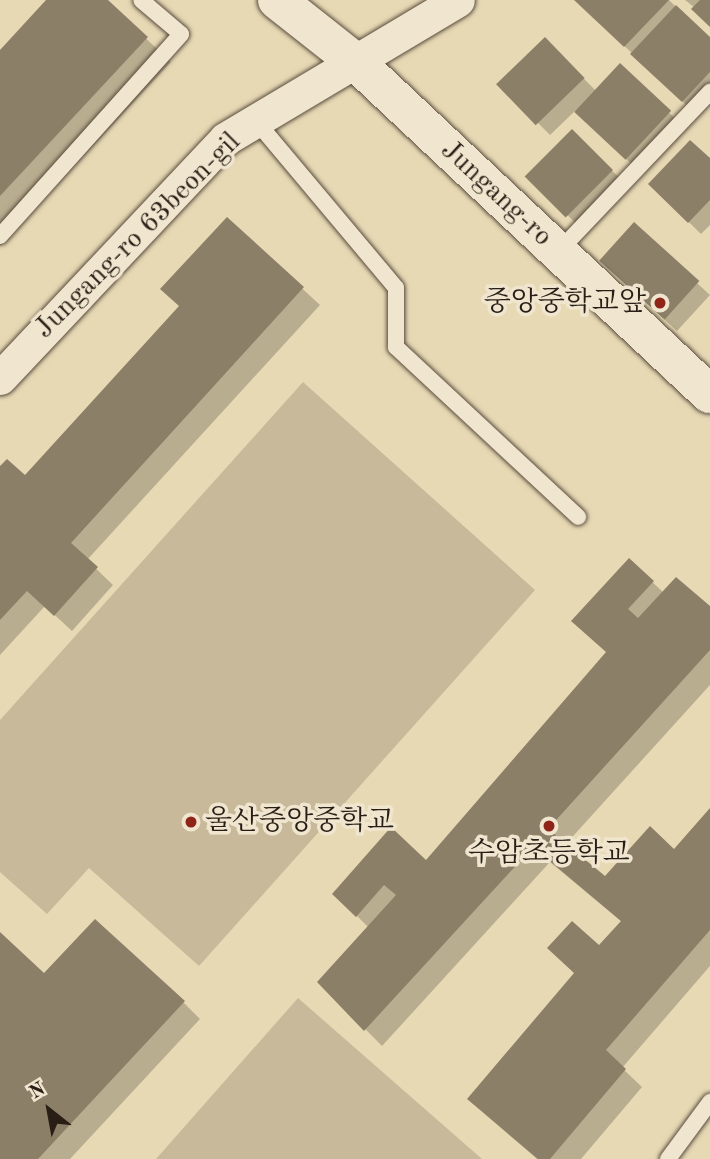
<!DOCTYPE html>
<html>
<head>
<meta charset="utf-8">
<style>
  body { margin:0 }
  #map { position:relative; width:710px; height:1159px; overflow:hidden; background:#e8d9b5; font-family:"Old Standard TT","Noto Serif KR",serif }
  div>[style] { position:absolute }
  .green>* { inset:0; background:#c7b99a }
  .shadow>* { inset:0; background:#0003; transform-origin:0 0 }
  .building>* { inset:0; background:#8c7f68; transform-origin:0 0 }
  .roads { filter:drop-shadow(0 0 2px #584d3d) drop-shadow(0 0 2px #584d3d) }
  .lane>* { height:16px; margin:-8px; padding:0 8px; transform-origin:8px; border-radius:8px; background:#f0e6cf }
  .street>* { height:33px; margin:-16.5px; padding:0 16.5px; transform-origin:16.5px; border-radius:16.5px; background:#f0e6cf }
  .secondary>* { height:38px; margin:-19px; padding:0 19px; transform-origin:19px; border-radius:19px; background:#f0e6cf }
  .dots>* { width:19px; height:19px; translate:-50% -50%; box-sizing:border-box; border:4px solid #f0e6cf; border-radius:50% }
  span { translate:-50% -50%; white-space:nowrap; text-align:center; line-height:1.15; -webkit-text-stroke:7px #f0e6cf; paint-order:stroke }
  .street-label { font-size:28px; color:#281e15 }
  .poi-label { font-size:28px; color:#281e15 }
  .right { translate:-100% -50%; text-align:right }
  .left { translate:0 -50%; text-align:left }
  .north { position:absolute; left:14px; top:1075px; width:70px; height:70px; -webkit-text-stroke:5px #f0e6cf; paint-order:stroke; rotate:329deg; font-size:19px; font-weight:700; line-height:28px; text-align:center; color:#281e15 }
  .north::after { content:''; display:block; margin:auto; width:24px; height:32px; background:#281e15; clip-path:polygon(50% 0,100% 100%,50% 72%,0 100%) }
</style>
</head>
<body>
<div id="map">
  <div class="green">
    <i style="clip-path:polygon(303px 382px,535px 590px,199px 966px,89px 868px,47px 914px,0 872px,0 720px)"></i>
    <i style="clip-path:polygon(298px 998px,482px 1159px,156px 1159px)"></i>
  </div>
  <div class="shadow">
    <i style="clip-path:polygon(49px 0,105px 0,171px 62px,0 246px,0 53px)"></i>
    <i style="clip-path:polygon(576px 0,669px 0,710px 40px,710px 97px,695px 113px)"></i>
    <i style="clip-path:polygon(685px 0,710px 0,710px 25px,695px 8px)"></i>
    <i style="clip-path:polygon(545px 39px,596px 91px,620px 66px,682px 125px,639px 171px,575px 111px,550px 135px,499px 84px)"></i>
    <i style="left:572px;top:132px;width:73px;height:63px;rotate:44deg"></i>
    <i style="clip-path:polygon(710px 161px,710px 225px,701px 234px,650px 184px)"></i>
    <i style="clip-path:polygon(227px 219px,320px 305px,87px 560px,113px 585px,72px 631px,45px 606px,0 655px,0 469px,25px 478px,181px 307px)"></i>
    <i style="clip-path:polygon(634px 225px,710px 295px,677px 331px,613px 272px)"></i>
    <i style="clip-path:polygon(629px 560px,664px 593px,710px 609px,710px 685px,565px 845px,605px 879px,675px 851px,710px 810px,710px 966px,622px 1068px,642px 1087px,581px 1159px,537px 1159px,486px 1115px,622px 922px,550px 862px,382px 1046px,319px 982px,369px 928px,335px 894px,426px 863px,608px 653px)"></i>
    <i style="clip-path:polygon(0 935px,44px 976px,183px 1002px,200px 1019px,70px 1159px,0 1159px)"></i>
  </div>
  <div class="building">
    <i style="clip-path:polygon(46px 0,108px 0,148px 37px,0 196px,0 50px)"></i>
    <i style="clip-path:polygon(574px 0,669px 0,624px 47px)"></i>
    <i style="clip-path:polygon(700px 0,710px 0,710px 27px,691px 9px)"></i>
    <i style="clip-path:polygon(676px 5px,710px 37px,710px 72px,682px 102px,630px 54px)"></i>
    <i style="left:545px;top:37px;width:57px;height:68px;rotate:46deg"></i>
    <i style="left:620px;top:63px;width:70px;height:67px;rotate:43deg"></i>
    <i style="left:572px;top:129px;width:58px;height:67px;rotate:45deg"></i>
    <i style="clip-path:polygon(690px 140px,710px 158px,710px 200px,688px 223px,648px 184px)"></i>
    <i style="clip-path:polygon(227px 217px,304px 287px,71px 543px,98px 567px,54px 616px,27px 591px,0 620px,0 466px,7px 459px,25px 475px,179px 306px,160px 289px)"></i>
    <i style="left:634px;top:222px;width:88px;height:52px;rotate:42deg"></i>
    <i style="clip-path:polygon(629px 558px,654px 581px,628px 609px,638px 618px,676px 577px,710px 606px,710px 650px,548px 829px,605px 876px,650px 826px,674px 849px,710px 808px,710px 930px,606px 1050px,626px 1069px,550px 1159px,538px 1159px,467px 1099px,574px 973px,547px 948px,572px 921px,599px 945px,621px 921px,533px 847px,364px 1031px,317px 982px,396px 895px,384px 885px,356px 917px,332px 894px,391px 827px,426px 860px,606px 652px,571px 621px)"></i>
    <i style="clip-path:polygon(95px 919px,185px 1001px,38px 1159px,0 1159px,0 932px,44px 973px)"></i>
  </div>
  <div class="roads">
    <div class="lane">
      <i style="left:256px;top:121px;width:218px;rotate:50deg"></i>
      <i style="left:396px;top:288px;width:59px;rotate:90deg"></i>
      <i style="left:396px;top:347px;width:249px;rotate:43deg"></i>
      <i style="left:0;top:236px;width:271px;rotate:-48.1deg"></i>
      <i style="left:181px;top:34px;width:52px;rotate:-139.6deg"></i>
      <i style="left:558px;top:252px;width:221px;rotate:-46.5deg"></i>
      <i style="left:668px;top:1159px;width:71px;rotate:-53.6deg"></i>
    </div>
    <div class="street">
      <i style="left:0;top:378px;width:328px;rotate:-46.7deg"></i>
      <i style="left:225px;top:139px;width:271px;rotate:-30.8deg"></i>
    </div>
    <div class="secondary">
      <i style="left:277px;top:0;width:103px;rotate:38.3deg"></i>
      <i style="left:358px;top:64px;width:482px;rotate:43.2deg"></i>
    </div>
  </div>
  <div class="dots">
    <i style="left:660px;top:303px;background:#8f2418"></i>
    <i style="left:191px;top:822px;background:#8f2418"></i>
    <i style="left:549px;top:826px;background:#8f2418"></i>
  </div>
  <div class="street-label">
    <span style="left:496px;top:194px;rotate:43deg">Jungang-ro</span>
    <span style="left:138px;top:236px;rotate:-45deg">Jungang-ro 63beon-gil</span>
  </div>
  <div class="poi-label">
    <span class="right" style="left:646px;top:303px">중앙중학교앞</span>
    <span class="left" style="left:205px;top:822px">울산중앙중학교</span>
    <span style="left:549px;top:854px">수암초등학교</span>
  </div>
  <div class="north">N</div>
</div>
</body>
</html>
